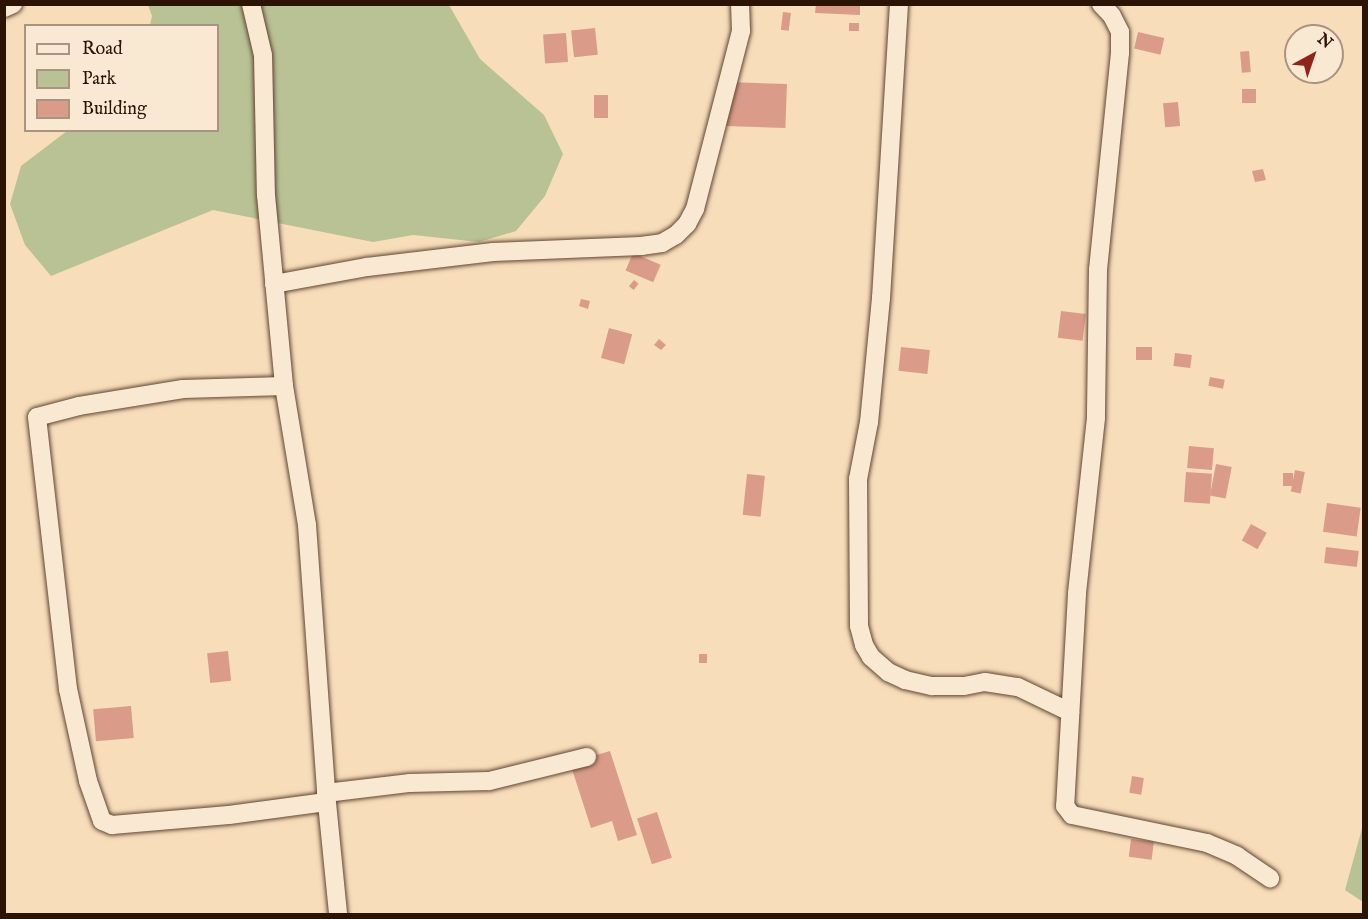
<!DOCTYPE html>
<html>
<head>
<meta charset="utf-8">
<style>
  body { margin:0 }
  #map { position:relative; width:1368px; height:919px; overflow:hidden; background:#f8ddba; font-family:"IM FELL English",serif }
  div>[style] { position:absolute }
  .green>* { inset:0; background:#b8c294 }
  .building>* { inset:0; background:#da9c89; transform-origin:0 0 }
  .roads { filter:drop-shadow(0 0 2px #5f4632) drop-shadow(0 0 2px #5f4632) }
  .street>* { height:18px; margin:-9px; padding:0 9px; transform-origin:9px; border-radius:9px; background:#fae9d2 }
  span { translate:-50% -50%; white-space:nowrap; text-align:center; line-height:1.15; -webkit-text-stroke:4.5px #fae9d2; paint-order:stroke }
  .frame { position:absolute; inset:0; border:6px solid #2c1405; pointer-events:none }
  .legend { position:absolute; left:24px; top:24px; width:195px; height:108px; box-sizing:border-box; background:#fae9d2; border:2px solid #a89480; margin:0; padding:8px 10px; list-style:none; font-size:18px; color:#2c1405 }
  .legend li { display:flex; align-items:center; gap:12px; height:30px }
  .legend b { width:30px; border:2px solid #a89480 }
  .north { position:absolute; left:1284px; top:24px; width:60px; height:60px; box-sizing:border-box; background:#fae9d2; border:2px solid #a89480; border-radius:50%; rotate:40deg; font-size:16px; font-weight:700; line-height:24px; text-align:center; color:#2c1405 }
  .north::after { content:''; display:block; margin:auto; width:21px; height:27px; background:#8f2418; clip-path:polygon(50% 0,100% 100%,50% 72%,0 100%) }
</style>
</head>
<body>
<div id="map">
  <div class="green">
    <i style="clip-path:polygon(148px 5px,449px 5px,480px 59px,544px 115px,563px 154px,545px 196px,516px 231px,479px 242px,413px 235px,373px 242px,213px 210px,51px 276px,25px 245px,10px 204px,21px 166px,67px 131px,218px 130px,218px 26px,150px 25px,152px 16px)"></i>
    <i style="clip-path:polygon(1363px 825px,1363px 902px,1345px 890px)"></i>
  </div>
  <div class="building">
    <i style="clip-path:polygon(816px 4px,860px 4px,860px 15px,815px 13px)"></i>
    <i style="left:783px;top:12px;width:8px;height:18px;rotate:7deg"></i>
    <i style="left:849px;top:23px;width:10px;height:8px"></i>
    <i style="left:595px;top:28px;width:27px;height:24px;rotate:84deg"></i>
    <i style="left:1138px;top:32px;width:27px;height:17px;rotate:13deg"></i>
    <i style="left:566px;top:33px;width:29px;height:23px;rotate:86deg"></i>
    <i style="left:1249px;top:51px;width:21px;height:9px;rotate:85deg"></i>
    <i style="left:727px;top:82px;width:60px;height:44px;rotate:2deg"></i>
    <i style="left:1242px;top:89px;width:14px;height:14px"></i>
    <i style="left:594px;top:95px;width:14px;height:23px"></i>
    <i style="left:1178px;top:102px;width:24px;height:15px;rotate:85deg"></i>
    <i style="clip-path:polygon(1263px 169px,1266px 180px,1255px 182px,1252px 171px)"></i>
    <i style="left:633px;top:253px;width:30px;height:19px;rotate:23deg"></i>
    <i style="left:634px;top:280px;width:6px;height:8px;rotate:39deg"></i>
    <i style="clip-path:polygon(581px 299px,590px 301px,588px 309px,579px 306px)"></i>
    <i style="left:1061px;top:311px;width:25px;height:27px;rotate:7deg"></i>
    <i style="left:609px;top:328px;width:24px;height:31px;rotate:15deg"></i>
    <i style="clip-path:polygon(659px 339px,666px 345px,661px 350px,654px 345px)"></i>
    <i style="left:901px;top:347px;width:29px;height:24px;rotate:6deg"></i>
    <i style="left:1136px;top:347px;width:16px;height:13px"></i>
    <i style="left:1175px;top:353px;width:17px;height:13px;rotate:7deg"></i>
    <i style="left:1210px;top:377px;width:15px;height:9px;rotate:11deg"></i>
    <i style="left:1189px;top:446px;width:25px;height:22px;rotate:5deg"></i>
    <i style="left:1216px;top:464px;width:16px;height:32px;rotate:11deg"></i>
    <i style="left:1295px;top:470px;width:10px;height:22px;rotate:11deg"></i>
    <i style="left:1186px;top:472px;width:26px;height:30px;rotate:4deg"></i>
    <i style="left:1283px;top:473px;width:10px;height:13px"></i>
    <i style="left:747px;top:474px;width:18px;height:41px;rotate:6deg"></i>
    <i style="left:1327px;top:503px;width:34px;height:29px;rotate:8deg"></i>
    <i style="left:1251px;top:524px;width:18px;height:19px;rotate:29deg"></i>
    <i style="left:1326px;top:547px;width:33px;height:16px;rotate:7deg"></i>
    <i style="left:228px;top:651px;width:30px;height:21px;rotate:84deg"></i>
    <i style="left:699px;top:654px;width:8px;height:9px"></i>
    <i style="left:131px;top:706px;width:32px;height:38px;rotate:85deg"></i>
    <i style="clip-path:polygon(610px 751px,637px 835px,618px 841px,612px 821px,591px 828px,570px 763px)"></i>
    <i style="left:1132px;top:776px;width:12px;height:17px;rotate:9deg"></i>
    <i style="left:657px;top:812px;width:48px;height:21px;rotate:72deg"></i>
    <i style="left:1131px;top:839px;width:23px;height:18px;rotate:7deg"></i>
  </div>
  <div class="roads">
    <div class="street">
      <i style="left:251px;top:4px;width:52px;rotate:76.8deg"></i>
      <i style="left:263px;top:55px;width:140px;rotate:88.8deg"></i>
      <i style="left:266px;top:195px;width:192px;rotate:84.6deg"></i>
      <i style="left:284px;top:386px;width:141px;rotate:80.6deg"></i>
      <i style="left:307px;top:525px;width:269px;rotate:85.9deg"></i>
      <i style="left:326px;top:793px;width:122px;rotate:84.3deg"></i>
      <i style="left:899px;top:4px;width:295px;rotate:93.5deg"></i>
      <i style="left:881px;top:298px;width:125px;rotate:95.5deg"></i>
      <i style="left:869px;top:422px;width:58px;rotate:100.9deg"></i>
      <i style="left:858px;top:479px;width:147px;rotate:89.6deg"></i>
      <i style="left:859px;top:626px;width:20px;rotate:75deg"></i>
      <i style="left:864px;top:645px;width:14px;rotate:60deg"></i>
      <i style="left:871px;top:657px;width:23px;rotate:41deg"></i>
      <i style="left:888px;top:672px;width:19px;rotate:25deg"></i>
      <i style="left:905px;top:680px;width:28px;rotate:13deg"></i>
      <i style="left:932px;top:686px;width:32px"></i>
      <i style="left:964px;top:686px;width:21px;rotate:-11deg"></i>
      <i style="left:985px;top:682px;width:33px;rotate:9deg"></i>
      <i style="left:1018px;top:687px;width:58px;rotate:25.7deg"></i>
      <i style="left:1101px;top:4px;width:16px;rotate:47deg"></i>
      <i style="left:1112px;top:16px;width:18px;rotate:63deg"></i>
      <i style="left:1120px;top:32px;width:21px;rotate:90deg"></i>
      <i style="left:1120px;top:53px;width:218px;rotate:95.8deg"></i>
      <i style="left:1098px;top:270px;width:148px;rotate:90.8deg"></i>
      <i style="left:1096px;top:418px;width:177px;rotate:96.2deg"></i>
      <i style="left:1077px;top:594px;width:212px;rotate:93.2deg"></i>
      <i style="left:1065px;top:806px;width:11px;rotate:52deg"></i>
      <i style="left:1072px;top:815px;width:138px;rotate:11.7deg"></i>
      <i style="left:1207px;top:843px;width:33px;rotate:23deg"></i>
      <i style="left:1237px;top:856px;width:40px;rotate:34deg"></i>
      <i style="left:4px;top:8px;width:10px;rotate:-24deg"></i>
      <i style="left:274px;top:284px;width:95px;rotate:-10.4deg"></i>
      <i style="left:367px;top:267px;width:127px;rotate:-6.8deg"></i>
      <i style="left:493px;top:252px;width:148px;rotate:-2.3deg"></i>
      <i style="left:641px;top:246px;width:21px;rotate:-8deg"></i>
      <i style="left:662px;top:243px;width:16px;rotate:-30deg"></i>
      <i style="left:676px;top:235px;width:16px;rotate:-45deg"></i>
      <i style="left:687px;top:224px;width:17px;rotate:-62deg"></i>
      <i style="left:695px;top:209px;width:184px;rotate:-75.5deg"></i>
      <i style="left:741px;top:31px;width:27px;rotate:-92deg"></i>
      <i style="left:284px;top:386px;width:101px;rotate:178.3deg"></i>
      <i style="left:183px;top:389px;width:105px;rotate:170.7deg"></i>
      <i style="left:79px;top:406px;width:43px;rotate:165.3deg"></i>
      <i style="left:37px;top:417px;width:274px;rotate:83.5deg"></i>
      <i style="left:68px;top:689px;width:94px;rotate:77.7deg"></i>
      <i style="left:88px;top:781px;width:42px;rotate:70.7deg"></i>
      <i style="left:102px;top:821px;width:11px;rotate:22deg"></i>
      <i style="left:112px;top:825px;width:117px;rotate:-4.9deg"></i>
      <i style="left:229px;top:815px;width:98px;rotate:-7.6deg"></i>
      <i style="left:326px;top:793px;width:85px;rotate:-6.8deg"></i>
      <i style="left:410px;top:783px;width:79px;rotate:-1.5deg"></i>
      <i style="left:489px;top:781px;width:101px;rotate:-13.8deg"></i>
    </div>
  </div>
  <div class="frame"></div>
  <ul class="legend">
  <li><b style="height:8px;background:#fae9d2"></b>Road</li>
  <li><b style="height:16px;background:#b8c294"></b>Park</li>
  <li><b style="height:16px;background:#da9c89"></b>Building</li>
  </ul>
  <div class="north">N</div>
</div>
</body>
</html>
